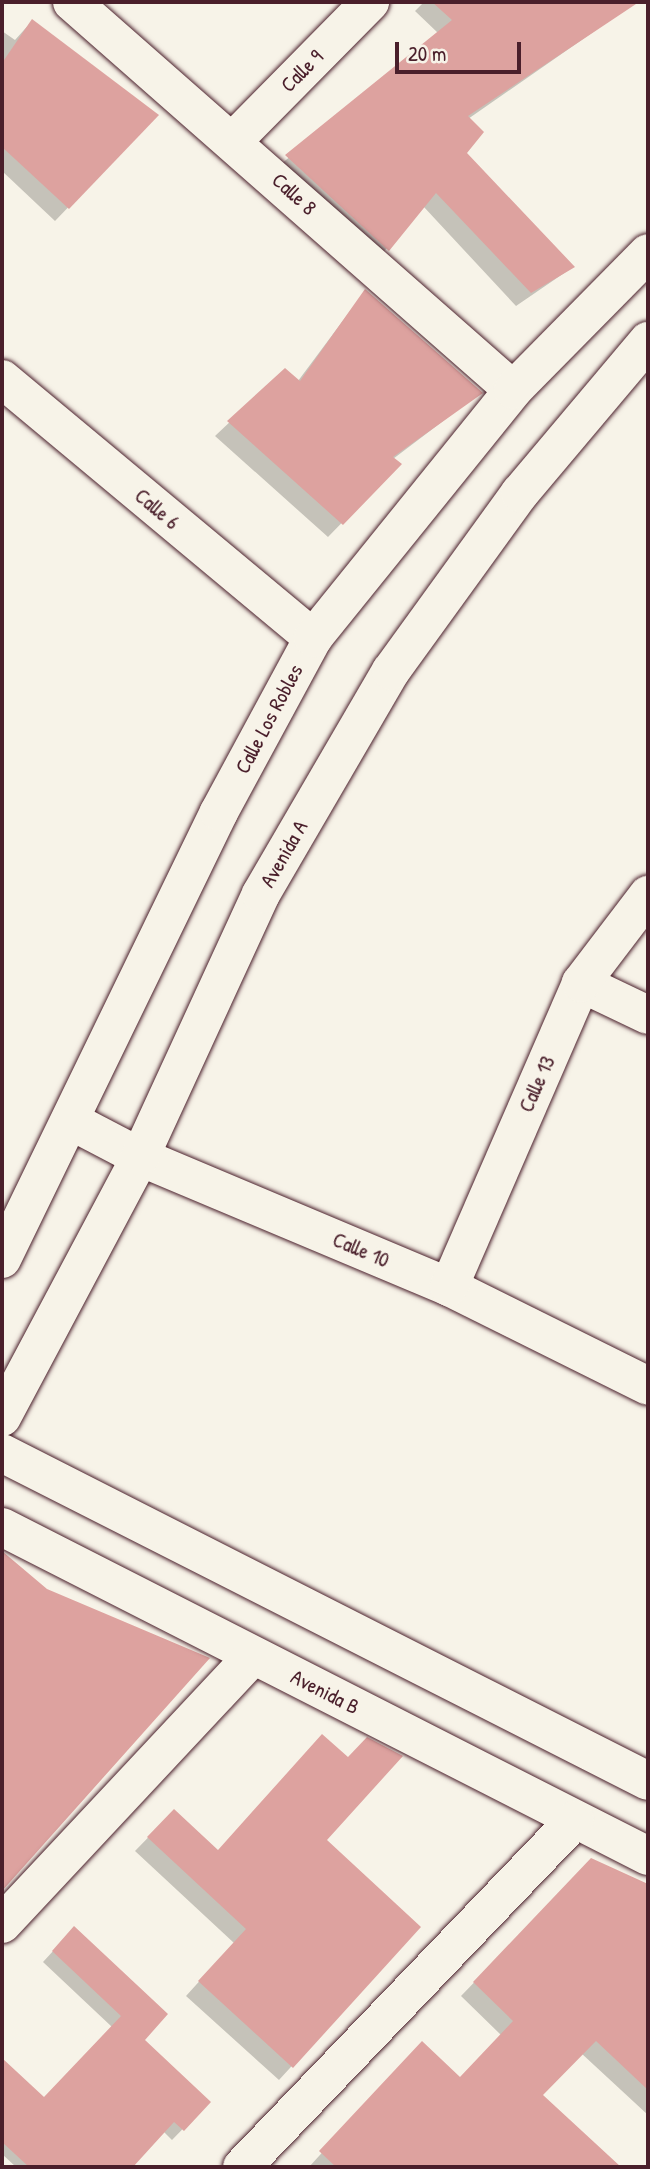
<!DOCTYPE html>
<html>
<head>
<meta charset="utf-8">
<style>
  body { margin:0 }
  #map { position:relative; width:650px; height:2169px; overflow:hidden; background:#f7f3e8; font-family:"Patrick Hand",sans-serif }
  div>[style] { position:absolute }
  .shadow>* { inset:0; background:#0003 }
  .building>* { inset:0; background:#dda29f }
  .roads { filter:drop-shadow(0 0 2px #4a1f2b) drop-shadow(0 0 2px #4a1f2b) }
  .street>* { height:38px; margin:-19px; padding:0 19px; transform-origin:19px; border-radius:19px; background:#f7f3e8 }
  span { translate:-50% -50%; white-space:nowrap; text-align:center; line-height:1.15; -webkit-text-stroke:6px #f7f3e8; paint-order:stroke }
  .street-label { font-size:21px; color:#4a1f2b }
  .frame { position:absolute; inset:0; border:4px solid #4a1f2b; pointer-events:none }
  .scale { position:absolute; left:395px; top:42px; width:126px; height:32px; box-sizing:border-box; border:4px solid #4a1f2b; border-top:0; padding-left:9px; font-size:21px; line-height:24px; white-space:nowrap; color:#4a1f2b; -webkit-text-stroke:5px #f7f3e8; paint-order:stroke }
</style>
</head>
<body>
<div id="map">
  <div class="shadow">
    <i style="clip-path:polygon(424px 2px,629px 7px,468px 119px,465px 153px,573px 267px,516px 306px,423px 206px,374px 263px,274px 170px,438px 33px,415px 11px)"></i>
    <i style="clip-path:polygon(32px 21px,156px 116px,55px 221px,2px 171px,2px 31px,15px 40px)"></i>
    <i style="clip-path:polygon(365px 291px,480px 393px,393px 459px,399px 464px,328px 537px,215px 436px,285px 370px,298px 381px)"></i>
    <i style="clip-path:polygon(2px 1552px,46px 1591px,207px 1658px,2px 1889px)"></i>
    <i style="clip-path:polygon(347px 1759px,324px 1840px,419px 1927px,279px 2080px,186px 1996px,234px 1943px,135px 1851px,174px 1811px,217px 1852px)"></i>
    <i style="clip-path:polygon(592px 1860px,648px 1886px,648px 2115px,581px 2053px,541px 2095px,619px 2167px,309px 2167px,409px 2057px,460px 2079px,501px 2035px,461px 1996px)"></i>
    <i style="clip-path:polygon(65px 1938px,142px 2040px,209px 2102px,172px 2140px,163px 2131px,131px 2167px,16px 2167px,2px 2154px,2px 2087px,16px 2073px,44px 2099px,112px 2027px,43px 1962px)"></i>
  </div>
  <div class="building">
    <i style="clip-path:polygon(432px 2px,639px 2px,468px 116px,484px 132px,467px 153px,575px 267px,531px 293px,436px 193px,389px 251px,285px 155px,452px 20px)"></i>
    <i style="clip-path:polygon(32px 19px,159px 115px,69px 209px,2px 147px,2px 63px)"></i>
    <i style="clip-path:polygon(365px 289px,483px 393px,393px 457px,402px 464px,343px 525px,227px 421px,285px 368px,300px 381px)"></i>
    <i style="clip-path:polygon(2px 1551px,47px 1589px,210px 1658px,2px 1891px)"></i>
    <i style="clip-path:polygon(322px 1734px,348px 1757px,367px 1737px,403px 1756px,327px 1840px,421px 1927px,293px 2068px,198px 1981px,246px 1929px,147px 1837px,174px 1809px,218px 1850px)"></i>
    <i style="clip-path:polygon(591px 1858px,648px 1884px,648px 2090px,596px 2041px,543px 2095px,621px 2167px,336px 2167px,319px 2151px,422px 2041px,460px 2077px,513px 2021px,473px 1982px)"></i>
    <i style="clip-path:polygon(74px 1926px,168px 2014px,145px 2040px,211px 2102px,184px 2131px,174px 2122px,133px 2167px,29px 2167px,2px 2142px,2px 2058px,44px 2097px,121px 2016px,52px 1951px)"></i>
  </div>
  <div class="roads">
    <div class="street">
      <i style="left:72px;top:2px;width:587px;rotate:41.34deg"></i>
      <i style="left:234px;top:140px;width:194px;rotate:-45.4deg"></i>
      <i style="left:2px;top:379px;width:405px;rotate:39.8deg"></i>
      <i style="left:581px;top:983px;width:74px;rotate:25.5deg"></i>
      <i style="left:71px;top:1121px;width:78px;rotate:27.6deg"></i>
      <i style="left:140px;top:1157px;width:335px;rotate:22.8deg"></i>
      <i style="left:449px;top:1287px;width:222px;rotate:26.4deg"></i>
      <i style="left:2px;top:1259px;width:497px;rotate:-64.1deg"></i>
      <i style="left:219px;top:812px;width:198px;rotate:-61.6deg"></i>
      <i style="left:313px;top:638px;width:319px;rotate:-51.1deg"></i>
      <i style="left:513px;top:390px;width:192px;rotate:-45.4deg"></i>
      <i style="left:449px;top:1287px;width:331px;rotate:-66.5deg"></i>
      <i style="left:581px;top:983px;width:111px;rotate:-52.7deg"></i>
      <i style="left:2px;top:1417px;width:294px;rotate:-62deg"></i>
      <i style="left:140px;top:1157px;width:289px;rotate:-65.3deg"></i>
      <i style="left:261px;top:894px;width:258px;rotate:-59.8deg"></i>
      <i style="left:391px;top:671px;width:220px;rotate:-54.1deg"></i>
      <i style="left:520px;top:493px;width:199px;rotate:-49.9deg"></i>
      <i style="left:2px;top:1453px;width:724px;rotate:26.92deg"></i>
      <i style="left:2px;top:1527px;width:725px;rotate:26.99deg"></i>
      <i style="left:2px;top:1924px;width:367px;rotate:-46.9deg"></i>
      <i style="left:242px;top:2167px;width:481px;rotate:-46.2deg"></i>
    </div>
  </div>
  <div class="street-label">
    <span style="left:302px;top:71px;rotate:-45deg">Calle 9</span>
    <span style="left:294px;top:194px;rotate:42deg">Calle 8</span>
    <span style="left:157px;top:509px;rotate:40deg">Calle 6</span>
    <span style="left:269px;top:719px;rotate:-62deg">Calle Los Robles</span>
    <span style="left:284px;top:854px;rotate:-60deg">Avenida A</span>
    <span style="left:537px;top:1084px;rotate:-66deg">Calle 13</span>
    <span style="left:361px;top:1250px;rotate:23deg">Calle 10</span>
    <span style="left:325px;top:1692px;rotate:27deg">Avenida B</span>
  </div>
  <div class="frame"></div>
  <div class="scale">20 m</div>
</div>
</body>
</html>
